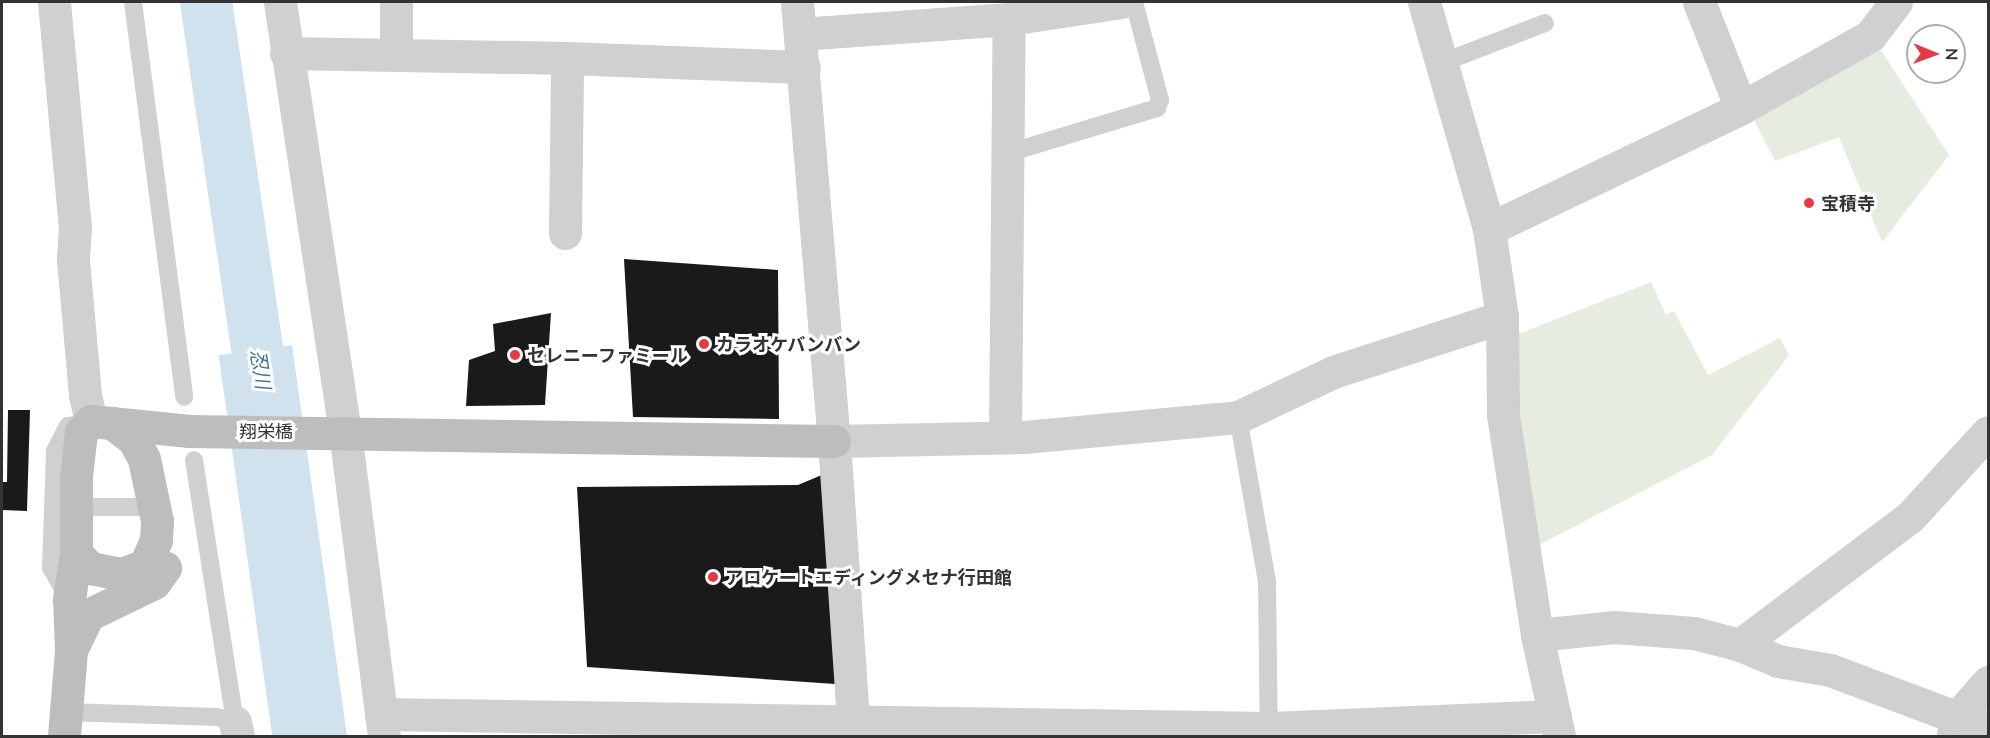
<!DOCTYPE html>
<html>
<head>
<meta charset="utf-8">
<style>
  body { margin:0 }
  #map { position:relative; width:1990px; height:738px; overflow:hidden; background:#fff; font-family:Lato,"Noto Sans JP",sans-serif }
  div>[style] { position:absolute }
  .green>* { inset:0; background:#e6ecdf }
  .water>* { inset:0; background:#cfe2ee; transform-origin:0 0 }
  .river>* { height:52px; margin:-26px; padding:0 26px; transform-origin:26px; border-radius:26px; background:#cfe2ee }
  .building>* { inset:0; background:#1a1a1a }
  .lane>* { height:18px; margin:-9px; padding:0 9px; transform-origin:9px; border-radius:9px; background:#d0d0d0 }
  .street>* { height:33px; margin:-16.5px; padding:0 16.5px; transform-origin:16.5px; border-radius:16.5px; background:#d0d0d0 }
  .secondary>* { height:33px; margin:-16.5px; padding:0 16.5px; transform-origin:16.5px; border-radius:16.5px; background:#bdbdbd }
  .dots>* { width:16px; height:16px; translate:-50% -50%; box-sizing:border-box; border:3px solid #fff; border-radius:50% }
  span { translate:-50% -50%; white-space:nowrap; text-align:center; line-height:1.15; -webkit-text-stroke:6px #fff; paint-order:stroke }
  .poi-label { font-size:18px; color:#333; font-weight:700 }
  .left { translate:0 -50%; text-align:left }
  .street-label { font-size:18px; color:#333 }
  .water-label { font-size:20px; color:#3f7597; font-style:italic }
  .frame { position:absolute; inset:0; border:3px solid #333; pointer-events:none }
  .north { position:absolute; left:1906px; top:24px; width:60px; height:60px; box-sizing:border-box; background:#fff; border:2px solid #adadad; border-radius:50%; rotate:91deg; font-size:16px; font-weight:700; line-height:24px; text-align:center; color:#333 }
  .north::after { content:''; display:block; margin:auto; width:21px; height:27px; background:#e63946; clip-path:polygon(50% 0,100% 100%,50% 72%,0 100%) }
</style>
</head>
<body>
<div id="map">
  <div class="green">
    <i style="clip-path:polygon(1873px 48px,1882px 52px,1949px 155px,1882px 242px,1839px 137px,1775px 161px,1753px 118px)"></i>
    <i style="clip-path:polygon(1651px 282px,1666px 315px,1674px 311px,1708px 375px,1780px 338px,1789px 355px,1712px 455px,1537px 546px,1516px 436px,1516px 335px)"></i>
  </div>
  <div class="water">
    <i style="left:292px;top:345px;width:395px;height:74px;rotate:82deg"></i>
  </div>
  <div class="river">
    <i style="left:206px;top:2px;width:417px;rotate:81.6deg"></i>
  </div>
  <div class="building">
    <i style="clip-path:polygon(624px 259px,778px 270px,779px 419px,633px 417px)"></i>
    <i style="clip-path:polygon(551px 313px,545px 405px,466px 406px,469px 360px,495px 351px,493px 324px)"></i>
    <i style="clip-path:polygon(8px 410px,30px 410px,27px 511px,2px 510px,2px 482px,7px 482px)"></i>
    <i style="clip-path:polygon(836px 469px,850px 685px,587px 667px,577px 487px,798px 485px)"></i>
  </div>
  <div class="lane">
    <i style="left:133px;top:2px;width:398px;rotate:82.6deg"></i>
    <i style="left:1444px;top:62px;width:108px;rotate:-21.1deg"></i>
    <i style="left:1008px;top:153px;width:156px;rotate:-16.8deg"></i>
    <i style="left:1157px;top:108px;width:9px;rotate:-69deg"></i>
    <i style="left:1160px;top:100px;width:101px;rotate:-104.9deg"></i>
    <i style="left:1238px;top:417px;width:168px;rotate:80deg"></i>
    <i style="left:1267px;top:582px;width:153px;rotate:89.3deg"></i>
    <i style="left:70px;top:507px;width:85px"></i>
    <i style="left:69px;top:599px;width:36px;rotate:-120deg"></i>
    <i style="left:51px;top:568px;width:117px;rotate:-88deg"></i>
    <i style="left:55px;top:451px;width:28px;rotate:-63deg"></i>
    <i style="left:68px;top:426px;width:17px;rotate:-7deg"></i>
    <i style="left:66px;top:712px;width:151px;rotate:1.9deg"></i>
    <i style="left:217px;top:717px;width:19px;rotate:16deg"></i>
    <i style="left:235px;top:722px;width:265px;rotate:-98.9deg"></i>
  </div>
  <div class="street">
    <i style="left:54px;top:2px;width:227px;rotate:84.7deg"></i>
    <i style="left:75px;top:228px;width:32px;rotate:94deg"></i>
    <i style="left:73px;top:260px;width:136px;rotate:84.9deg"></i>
    <i style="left:85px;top:395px;width:27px;rotate:77deg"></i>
    <i style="left:280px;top:2px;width:435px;rotate:81.4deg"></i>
    <i style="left:345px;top:432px;width:305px;rotate:82.7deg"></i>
    <i style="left:396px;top:2px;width:53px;rotate:90deg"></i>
    <i style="left:797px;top:2px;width:441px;rotate:85.2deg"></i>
    <i style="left:834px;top:441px;width:190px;rotate:-1.2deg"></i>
    <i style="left:1024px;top:437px;width:215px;rotate:-5.3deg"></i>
    <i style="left:1238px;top:417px;width:105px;rotate:-25.3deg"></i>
    <i style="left:1333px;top:372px;width:178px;rotate:-18deg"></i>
    <i style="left:1424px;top:2px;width:236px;rotate:74deg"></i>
    <i style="left:1489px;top:229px;width:89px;rotate:81.6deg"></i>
    <i style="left:1502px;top:317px;width:98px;rotate:89.4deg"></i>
    <i style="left:1503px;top:415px;width:223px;rotate:81.2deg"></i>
    <i style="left:1699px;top:2px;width:114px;rotate:68.4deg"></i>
    <i style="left:800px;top:34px;width:210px;rotate:-4.1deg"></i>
    <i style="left:1009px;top:19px;width:114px;rotate:-8.6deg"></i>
    <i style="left:286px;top:53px;width:281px;rotate:1deg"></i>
    <i style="left:567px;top:58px;width:237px;rotate:2.2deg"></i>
    <i style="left:1489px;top:229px;width:280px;rotate:-25.6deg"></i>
    <i style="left:1741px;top:108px;width:148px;rotate:-29.2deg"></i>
    <i style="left:1870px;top:36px;width:43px;rotate:-52.6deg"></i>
    <i style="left:565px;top:233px;width:175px;rotate:-89.3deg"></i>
    <i style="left:1005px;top:437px;width:418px;rotate:-89.5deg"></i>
    <i style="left:834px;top:441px;width:296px;rotate:86.1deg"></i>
    <i style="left:1740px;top:645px;width:213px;rotate:-37deg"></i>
    <i style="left:1910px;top:517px;width:115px;rotate:-47.5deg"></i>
    <i style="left:381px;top:714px;width:889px;rotate:0.9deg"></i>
    <i style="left:1270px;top:728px;width:285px;rotate:-2.4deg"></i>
    <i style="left:235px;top:722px;width:14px;rotate:78deg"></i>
    <i style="left:1953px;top:734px;width:20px;rotate:-72deg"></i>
    <i style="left:1959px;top:715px;width:44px;rotate:-48.7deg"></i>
    <i style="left:1559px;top:736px;width:103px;rotate:-102.3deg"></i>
    <i style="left:1537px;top:635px;width:77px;rotate:-5.9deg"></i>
    <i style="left:1614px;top:627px;width:80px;rotate:4.3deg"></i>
    <i style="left:1694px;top:633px;width:48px;rotate:14.6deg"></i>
    <i style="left:1740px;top:645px;width:41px;rotate:22.8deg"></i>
    <i style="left:1778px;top:661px;width:53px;rotate:9.8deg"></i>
    <i style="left:1830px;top:670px;width:169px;rotate:20.5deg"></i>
  </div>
  <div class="secondary">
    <i style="left:76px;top:553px;width:21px;rotate:47deg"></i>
    <i style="left:90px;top:568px;width:33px;rotate:11deg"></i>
    <i style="left:122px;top:574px;width:25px;rotate:-21deg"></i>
    <i style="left:145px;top:565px;width:27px;rotate:-66deg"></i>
    <i style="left:156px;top:540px;width:19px;rotate:-87deg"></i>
    <i style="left:157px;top:521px;width:63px;rotate:-101.8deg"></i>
    <i style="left:144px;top:459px;width:21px;rotate:-118deg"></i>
    <i style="left:134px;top:440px;width:28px;rotate:-142deg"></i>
    <i style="left:71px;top:650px;width:39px;rotate:-64deg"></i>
    <i style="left:88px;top:615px;width:73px;rotate:-25.9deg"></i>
    <i style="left:154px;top:583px;width:19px;rotate:-54deg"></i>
    <i style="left:64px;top:736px;width:86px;rotate:-85.3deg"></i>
    <i style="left:71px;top:650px;width:51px;rotate:-92.2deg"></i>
    <i style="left:69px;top:599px;width:47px;rotate:-81.3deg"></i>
    <i style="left:76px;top:553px;width:77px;rotate:-90deg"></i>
    <i style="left:76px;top:476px;width:44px;rotate:-83.5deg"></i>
    <i style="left:81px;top:432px;width:15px;rotate:-48deg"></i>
    <i style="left:91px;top:421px;width:99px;rotate:5.8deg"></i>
    <i style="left:189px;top:431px;width:645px;rotate:0.89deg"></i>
  </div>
  <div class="dots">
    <i style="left:1809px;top:203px;background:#e63946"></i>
    <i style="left:704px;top:344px;background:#e63946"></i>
    <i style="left:515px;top:355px;background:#e63946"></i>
    <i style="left:713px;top:577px;background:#e63946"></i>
  </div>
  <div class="poi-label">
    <span class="left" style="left:1821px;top:203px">宝積寺</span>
    <span class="left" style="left:716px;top:344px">カラオケバンバン</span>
    <span class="left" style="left:527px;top:355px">セレニーファミール</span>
    <span class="left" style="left:725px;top:577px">アロケートエディングメセナ行田館</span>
  </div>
  <div class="street-label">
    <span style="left:266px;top:431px">翔栄橋</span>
  </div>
  <div class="water-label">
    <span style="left:261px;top:369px;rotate:81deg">忍川</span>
  </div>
  <div class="frame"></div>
  <div class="north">N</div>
</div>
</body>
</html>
